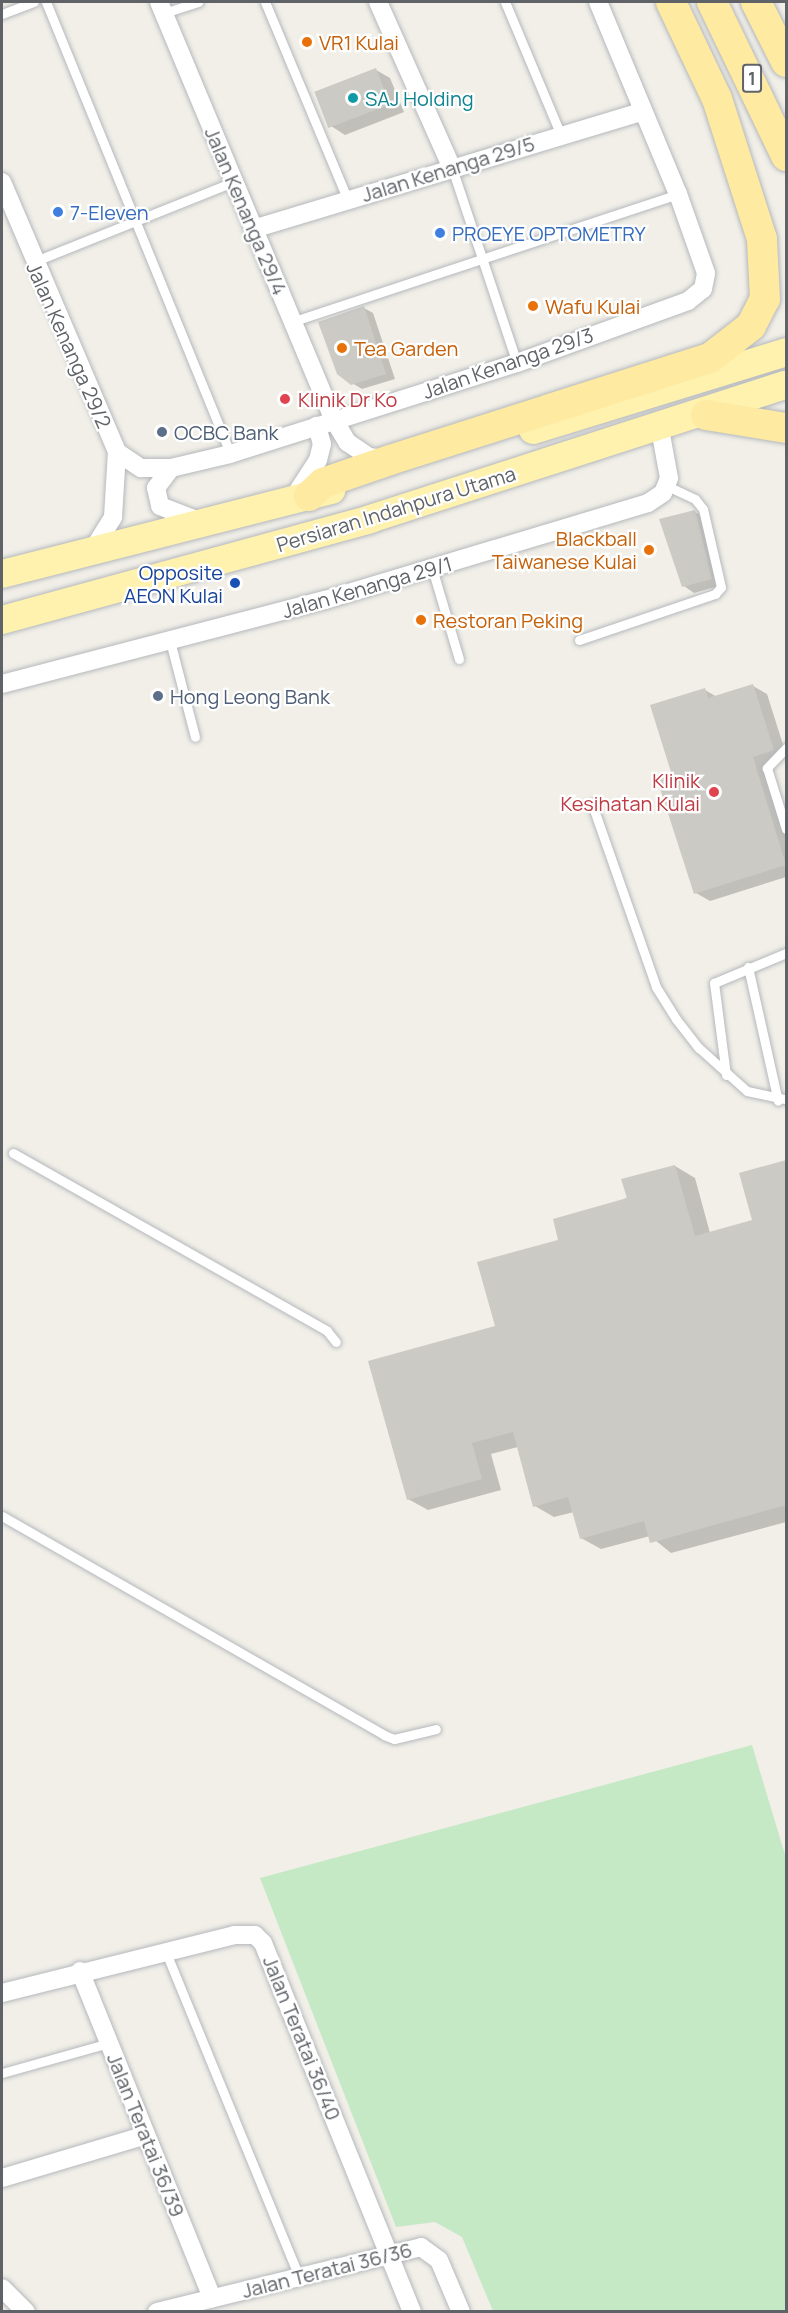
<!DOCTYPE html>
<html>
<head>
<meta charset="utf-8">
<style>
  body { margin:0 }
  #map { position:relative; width:788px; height:2313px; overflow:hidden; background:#f1efe8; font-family:Manrope,sans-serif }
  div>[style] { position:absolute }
  .green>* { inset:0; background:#c5e8c5 }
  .shadow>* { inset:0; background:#0003 }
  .building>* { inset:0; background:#cccac5; transform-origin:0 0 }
  .roads { filter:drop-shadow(0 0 2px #b5b8bc) drop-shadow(0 0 2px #b5b8bc) }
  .service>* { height:9px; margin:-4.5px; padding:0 4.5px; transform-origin:4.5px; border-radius:4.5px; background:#fff }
  .minor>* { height:18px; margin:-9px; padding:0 9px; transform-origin:9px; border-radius:9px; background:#fff }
  .primary>* { height:28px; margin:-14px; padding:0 14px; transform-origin:14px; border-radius:14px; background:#fff2af }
  .trunk>* { height:30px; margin:-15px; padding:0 15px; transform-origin:15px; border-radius:15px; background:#feeaa1 }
  .dots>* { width:16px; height:16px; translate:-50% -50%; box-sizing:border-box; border:3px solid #fff; border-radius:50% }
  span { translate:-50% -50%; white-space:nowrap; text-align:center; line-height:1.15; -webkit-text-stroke:4.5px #fff; paint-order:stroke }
  .shield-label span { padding:2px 4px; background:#fff; border:2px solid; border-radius:4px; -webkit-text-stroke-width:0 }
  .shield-label { font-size:18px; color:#5f6368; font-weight:700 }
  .food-label { font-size:20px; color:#c56008 }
  .left { translate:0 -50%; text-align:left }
  .right { translate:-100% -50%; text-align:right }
  .culture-label { font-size:20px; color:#0d838f }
  .street-label { font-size:20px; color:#5f6368 }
  .shop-label { font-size:20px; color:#366cbe }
  .health-label { font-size:20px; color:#be3a42 }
  .service-label { font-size:20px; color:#4e5e75 }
  .transit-label { font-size:20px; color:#164399 }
  .frame { position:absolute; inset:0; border:3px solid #5f6368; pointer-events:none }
</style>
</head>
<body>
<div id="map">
  <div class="green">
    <i style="clip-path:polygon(752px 1745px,786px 1858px,786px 2311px,493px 2311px,462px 2237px,435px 2222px,396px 2227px,260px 1878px)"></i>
  </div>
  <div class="shadow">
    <i style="clip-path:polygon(376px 70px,390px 78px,404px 112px,345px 135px,331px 126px)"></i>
    <i style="clip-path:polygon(364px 308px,373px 313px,395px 379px,362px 389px,352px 383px)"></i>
    <i style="clip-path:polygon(695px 512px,706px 518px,722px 585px,694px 593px,684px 586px)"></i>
    <i style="clip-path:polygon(753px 686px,767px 694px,786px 754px,766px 765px,786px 827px,786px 877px,710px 901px,696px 893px,673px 773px,705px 690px,717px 697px)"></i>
    <i style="clip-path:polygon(786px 1161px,786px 1522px,671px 1553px,650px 1536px,601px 1549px,581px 1538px,574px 1512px,554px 1517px,535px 1506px,518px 1447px,491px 1454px,501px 1490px,428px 1510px,408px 1499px,560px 1241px,675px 1166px,695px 1178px,710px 1233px,754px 1221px,741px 1174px)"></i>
  </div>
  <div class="building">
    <i style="left:376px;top:68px;width:39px;height:66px;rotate:69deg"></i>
    <i style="clip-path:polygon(364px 306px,386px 374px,351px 385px,337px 374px,318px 322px)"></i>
    <i style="clip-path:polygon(695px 510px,712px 579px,682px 587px,659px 519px)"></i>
    <i style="clip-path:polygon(753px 684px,774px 750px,753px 757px,786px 865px,694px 894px,656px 776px,671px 772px,650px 705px,705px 688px,708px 698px)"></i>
    <i style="clip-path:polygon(786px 1160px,786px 1505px,650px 1543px,644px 1521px,580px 1539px,568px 1497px,533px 1507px,513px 1432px,472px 1443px,482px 1479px,407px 1500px,368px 1361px,495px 1326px,477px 1262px,558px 1240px,553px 1219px,627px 1198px,621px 1179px,675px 1165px,695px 1236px,752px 1220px,739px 1173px)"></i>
  </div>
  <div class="roads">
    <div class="service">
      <i style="left:46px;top:2px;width:488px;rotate:67.8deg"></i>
      <i style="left:265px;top:2px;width:215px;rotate:67.3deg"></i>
      <i style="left:505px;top:2px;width:144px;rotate:67.2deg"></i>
      <i style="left:164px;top:13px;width:36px;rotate:-18deg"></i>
      <i style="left:2px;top:14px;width:34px;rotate:-21deg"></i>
      <i style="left:452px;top:168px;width:206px;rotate:71.6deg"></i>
      <i style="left:33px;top:262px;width:213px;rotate:-21.8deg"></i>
      <i style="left:291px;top:322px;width:408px;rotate:-18.3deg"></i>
      <i style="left:432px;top:568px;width:95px;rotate:73.5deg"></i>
      <i style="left:579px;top:640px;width:144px;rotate:-18.7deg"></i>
      <i style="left:715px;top:594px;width:9px;rotate:-49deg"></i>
      <i style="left:721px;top:587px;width:80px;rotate:-103deg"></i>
      <i style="left:703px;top:509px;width:13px;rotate:-129deg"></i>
      <i style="left:695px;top:499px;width:31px;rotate:-155deg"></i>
      <i style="left:170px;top:641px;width:99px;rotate:75.4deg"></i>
      <i style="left:786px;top:748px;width:28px;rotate:134deg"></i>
      <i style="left:767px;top:768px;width:64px;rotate:72.7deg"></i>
      <i style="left:592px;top:804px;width:194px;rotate:70.7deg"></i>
      <i style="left:656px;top:987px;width:38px;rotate:58deg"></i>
      <i style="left:676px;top:1019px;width:37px;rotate:52deg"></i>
      <i style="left:699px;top:1048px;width:64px;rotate:41.9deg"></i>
      <i style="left:747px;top:1091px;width:40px;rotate:12deg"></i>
      <i style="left:748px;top:967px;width:137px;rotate:77.4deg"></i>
      <i style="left:726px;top:1075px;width:93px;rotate:-97.4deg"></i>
      <i style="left:714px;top:983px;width:78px;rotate:-22.6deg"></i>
      <i style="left:13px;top:1153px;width:361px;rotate:29.5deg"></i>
      <i style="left:327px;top:1331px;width:14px;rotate:51deg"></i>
      <i style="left:2px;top:1516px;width:440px;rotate:29.8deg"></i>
      <i style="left:384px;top:1735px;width:11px;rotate:22deg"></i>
      <i style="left:394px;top:1739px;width:43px;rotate:-13.4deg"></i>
      <i style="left:165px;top:1950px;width:353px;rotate:67.7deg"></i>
      <i style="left:2px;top:2073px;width:111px;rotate:-15.7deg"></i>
    </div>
    <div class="minor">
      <i style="left:159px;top:2px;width:453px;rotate:67.3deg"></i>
      <i style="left:334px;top:420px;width:26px;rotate:59deg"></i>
      <i style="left:347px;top:442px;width:27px;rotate:34deg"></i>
      <i style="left:369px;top:457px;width:17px;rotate:7deg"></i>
      <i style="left:378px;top:2px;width:182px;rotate:66deg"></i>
      <i style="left:2px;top:182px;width:293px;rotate:66.9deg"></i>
      <i style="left:117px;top:452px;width:29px;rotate:34deg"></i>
      <i style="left:141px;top:468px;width:30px"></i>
      <i style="left:171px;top:468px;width:61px;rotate:-13.3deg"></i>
      <i style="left:230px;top:454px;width:301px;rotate:-17.6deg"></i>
      <i style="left:517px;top:363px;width:182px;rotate:-19.9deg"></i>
      <i style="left:688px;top:301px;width:19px;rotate:-39deg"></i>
      <i style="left:703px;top:289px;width:16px;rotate:-79deg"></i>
      <i style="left:706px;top:273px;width:84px;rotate:-109.5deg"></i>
      <i style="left:678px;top:194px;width:208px;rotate:-112.6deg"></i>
      <i style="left:253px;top:229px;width:407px;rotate:-16.8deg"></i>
      <i style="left:171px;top:468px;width:25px;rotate:127deg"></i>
      <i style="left:156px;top:488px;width:18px;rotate:77deg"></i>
      <i style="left:160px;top:506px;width:42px;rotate:21deg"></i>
      <i style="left:296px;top:494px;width:40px;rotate:-57.1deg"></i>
      <i style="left:318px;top:460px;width:16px;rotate:-76deg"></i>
      <i style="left:322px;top:444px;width:19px;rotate:-106deg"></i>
      <i style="left:92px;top:551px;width:40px;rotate:-58deg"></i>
      <i style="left:113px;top:517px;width:65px;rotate:-86.5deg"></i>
      <i style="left:2px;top:684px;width:334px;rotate:-14.6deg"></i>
      <i style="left:325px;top:600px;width:337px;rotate:-16.7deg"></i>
      <i style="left:648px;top:503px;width:18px;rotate:-34deg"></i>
      <i style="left:663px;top:493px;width:16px;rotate:-68deg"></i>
      <i style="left:669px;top:478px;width:50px;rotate:-100.4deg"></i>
      <i style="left:80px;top:1971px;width:353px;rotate:68deg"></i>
      <i style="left:2px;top:1993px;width:239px;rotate:-14deg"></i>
      <i style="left:234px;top:1935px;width:21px"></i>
      <i style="left:255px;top:1935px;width:11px;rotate:45deg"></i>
      <i style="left:263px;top:1943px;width:398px;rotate:68deg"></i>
      <i style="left:2px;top:2178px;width:150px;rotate:-16.6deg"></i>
      <i style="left:2px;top:2288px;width:34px;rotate:45deg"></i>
      <i style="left:157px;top:2312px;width:272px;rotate:-13.8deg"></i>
      <i style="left:421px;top:2247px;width:22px;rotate:36deg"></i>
      <i style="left:439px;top:2260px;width:56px;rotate:67.1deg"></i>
    </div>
    <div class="primary">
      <i style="left:533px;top:430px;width:265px;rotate:-17.1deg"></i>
      <i style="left:2px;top:574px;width:340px;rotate:-14.3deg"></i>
      <i style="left:2px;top:620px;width:382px;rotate:-15.3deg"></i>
      <i style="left:370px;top:519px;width:437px;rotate:-17.9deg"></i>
    </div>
    <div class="trunk">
      <i style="left:712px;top:2px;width:171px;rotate:64.3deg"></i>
      <i style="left:756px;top:2px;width:67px;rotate:63.4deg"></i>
      <i style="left:706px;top:415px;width:81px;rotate:9.2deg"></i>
      <i style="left:309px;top:496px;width:19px;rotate:-43deg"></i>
      <i style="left:323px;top:483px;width:71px;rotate:-18.9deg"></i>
      <i style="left:390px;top:460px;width:336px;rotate:-17.7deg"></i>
      <i style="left:710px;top:358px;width:52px;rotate:-38deg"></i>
      <i style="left:751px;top:326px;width:30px;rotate:-63deg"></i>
      <i style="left:765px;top:299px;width:60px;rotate:-92.9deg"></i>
      <i style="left:762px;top:239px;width:147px;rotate:-107.8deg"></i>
      <i style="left:717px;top:99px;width:107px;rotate:-115.4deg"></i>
    </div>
  </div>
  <div class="dots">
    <i style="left:307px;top:42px;background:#e8710a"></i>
    <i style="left:353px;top:98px;background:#0f9aa8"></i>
    <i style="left:58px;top:212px;background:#3f7fe0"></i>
    <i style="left:440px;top:233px;background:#3f7fe0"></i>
    <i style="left:533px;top:306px;background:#e8710a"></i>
    <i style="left:342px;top:348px;background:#e8710a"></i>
    <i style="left:285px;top:399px;background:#e0444e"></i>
    <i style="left:162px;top:432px;background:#5c6f8a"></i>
    <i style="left:649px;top:550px;background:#e8710a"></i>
    <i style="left:235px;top:583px;background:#1a4fb4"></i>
    <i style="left:421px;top:620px;background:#e8710a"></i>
    <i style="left:158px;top:696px;background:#5c6f8a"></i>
    <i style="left:714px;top:792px;background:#e0444e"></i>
  </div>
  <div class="shield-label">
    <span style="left:752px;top:78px">1</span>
  </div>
  <div class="food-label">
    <span class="left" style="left:319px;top:42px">VR1 Kulai</span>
    <span class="left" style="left:545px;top:306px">Wafu Kulai</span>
    <span class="left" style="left:354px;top:348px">Tea Garden</span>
    <span class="right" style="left:637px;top:550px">Blackball<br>Taiwanese Kulai</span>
    <span class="left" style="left:433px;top:620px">Restoran Peking</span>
  </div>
  <div class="culture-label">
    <span class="left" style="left:365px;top:98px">SAJ Holding</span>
  </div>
  <div class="street-label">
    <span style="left:448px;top:169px;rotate:-17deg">Jalan Kenanga 29/5</span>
    <span style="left:246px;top:211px;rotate:67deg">Jalan Kenanga 29/4</span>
    <span style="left:69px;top:345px;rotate:66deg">Jalan Kenanga 29/2</span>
    <span style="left:508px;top:363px;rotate:-19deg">Jalan Kenanga 29/3</span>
    <span style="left:396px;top:509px;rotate:-17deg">Persiaran Indahpura Utama</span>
    <span style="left:367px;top:587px;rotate:-16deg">Jalan Kenanga 29/1</span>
    <span style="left:302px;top:2038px;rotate:68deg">Jalan Teratai 36/40</span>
    <span style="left:146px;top:2135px;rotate:68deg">Jalan Teratai 36/39</span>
    <span style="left:327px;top:2270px;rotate:-14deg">Jalan Teratai 36/36</span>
  </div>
  <div class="shop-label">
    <span class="left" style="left:70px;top:212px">7-Eleven</span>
    <span class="left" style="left:452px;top:233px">PROEYE OPTOMETRY</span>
  </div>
  <div class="health-label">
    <span class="left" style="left:298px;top:399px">Klinik Dr Ko</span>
    <span class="right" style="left:700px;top:792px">Klinik<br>Kesihatan Kulai</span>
  </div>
  <div class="service-label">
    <span class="left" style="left:174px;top:432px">OCBC Bank</span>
    <span class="left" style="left:170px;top:696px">Hong Leong Bank</span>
  </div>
  <div class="transit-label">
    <span class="right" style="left:223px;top:584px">Opposite<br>AEON Kulai</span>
  </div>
  <div class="frame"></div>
</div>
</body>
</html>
